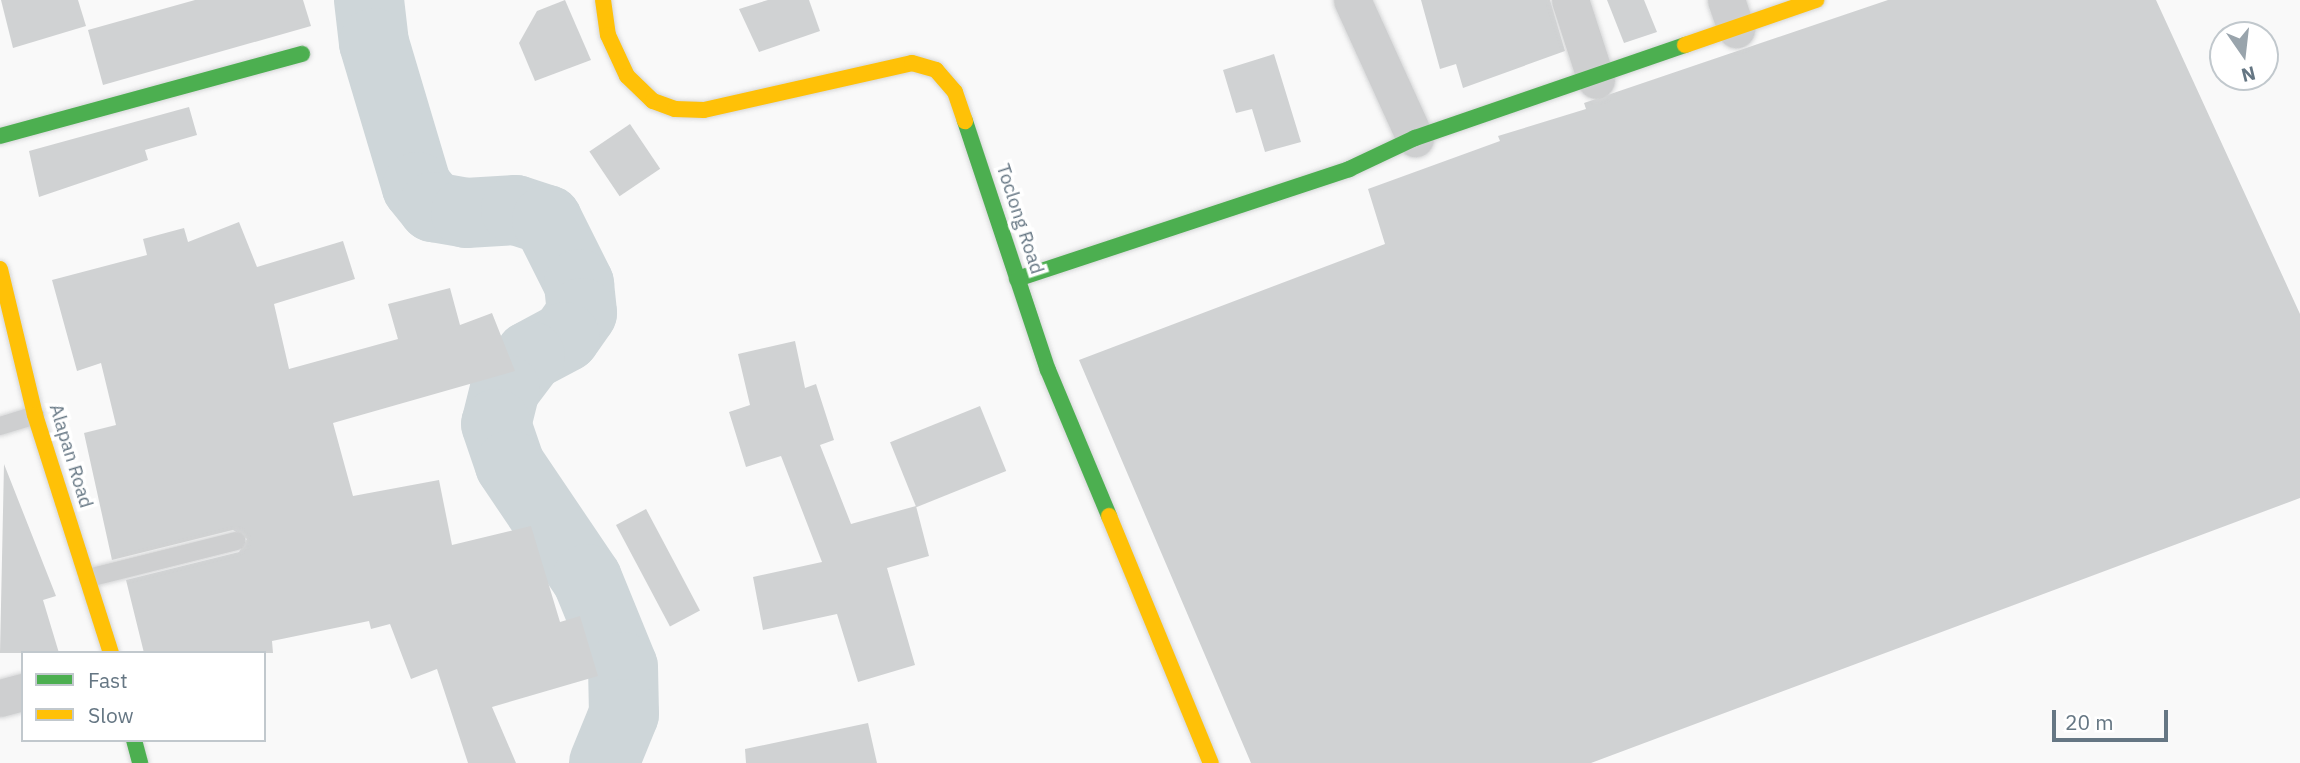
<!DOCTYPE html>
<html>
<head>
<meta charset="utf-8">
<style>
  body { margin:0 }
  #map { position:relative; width:2300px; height:763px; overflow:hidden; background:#f9f9f9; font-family:"IBM Plex Sans",sans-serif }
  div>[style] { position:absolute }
  .river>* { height:70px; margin:-35px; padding:0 35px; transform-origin:35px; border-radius:35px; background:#ced6d9 }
  .building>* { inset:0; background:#d0d2d3; transform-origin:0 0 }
  .roads { filter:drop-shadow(0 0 2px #d5d6d7) drop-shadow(0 0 2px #d5d6d7) }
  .lane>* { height:18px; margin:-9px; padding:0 9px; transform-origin:9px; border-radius:9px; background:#cecfd0 }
  .street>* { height:37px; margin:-18.5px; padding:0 18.5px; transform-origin:18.5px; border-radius:18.5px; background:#cecfd0 }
  .fast>* { height:16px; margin:-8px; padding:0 8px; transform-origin:8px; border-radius:8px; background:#4caf50 }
  .slow>* { height:16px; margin:-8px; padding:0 8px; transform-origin:8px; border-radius:8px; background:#ffc107 }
  span { translate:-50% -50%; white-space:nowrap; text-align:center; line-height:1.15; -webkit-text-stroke:7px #fff; paint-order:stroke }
  .street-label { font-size:19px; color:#657683 }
  .legend { position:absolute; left:21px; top:651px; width:245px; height:91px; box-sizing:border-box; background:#fff; border:2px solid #c1c8cd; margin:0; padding:9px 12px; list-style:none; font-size:21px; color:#657683 }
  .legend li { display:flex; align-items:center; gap:14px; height:35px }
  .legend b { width:35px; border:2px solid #c1c8cd }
  .north { position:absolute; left:2209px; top:21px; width:70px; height:70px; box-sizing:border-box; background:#fff; border:2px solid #c1c8cd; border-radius:50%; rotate:166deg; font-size:19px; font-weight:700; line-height:28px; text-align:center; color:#657683 }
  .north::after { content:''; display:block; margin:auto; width:24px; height:32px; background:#99a4ac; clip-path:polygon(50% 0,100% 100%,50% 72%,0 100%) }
  .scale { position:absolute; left:2052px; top:710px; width:116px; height:32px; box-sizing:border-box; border:4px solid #657683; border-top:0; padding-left:9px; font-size:21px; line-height:24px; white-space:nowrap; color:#657683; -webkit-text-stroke:5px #fff; paint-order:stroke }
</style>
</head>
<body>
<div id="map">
  <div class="river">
    <i style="left:369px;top:0;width:43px;rotate:83.4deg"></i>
    <i style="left:374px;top:43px;width:150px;rotate:73.4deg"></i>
    <i style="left:417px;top:187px;width:26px;rotate:51deg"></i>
    <i style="left:433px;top:207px;width:34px;rotate:10deg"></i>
    <i style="left:466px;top:213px;width:50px;rotate:-3.4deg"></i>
    <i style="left:516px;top:210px;width:33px;rotate:18deg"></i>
    <i style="left:547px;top:220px;width:72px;rotate:63.4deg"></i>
    <i style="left:579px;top:284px;width:29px;rotate:84deg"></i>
    <i style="left:582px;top:313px;width:29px;rotate:125deg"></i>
    <i style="left:565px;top:337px;width:40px;rotate:152deg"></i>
    <i style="left:530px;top:356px;width:41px;rotate:127.1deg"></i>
    <i style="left:505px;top:389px;width:36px;rotate:104deg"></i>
    <i style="left:496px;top:424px;width:43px;rotate:71.1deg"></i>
    <i style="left:510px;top:465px;width:138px;rotate:56deg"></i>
    <i style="left:587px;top:579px;width:95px;rotate:67.8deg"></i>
    <i style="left:623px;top:667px;width:47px;rotate:88.8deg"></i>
    <i style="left:624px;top:714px;width:53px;rotate:112.2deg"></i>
  </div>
  <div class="building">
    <i style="clip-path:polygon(1px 0,78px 0,86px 26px,13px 48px)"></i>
    <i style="clip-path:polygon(195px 0,303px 0,311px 26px,103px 85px,88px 30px)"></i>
    <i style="clip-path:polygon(565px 0,591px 60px,535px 81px,519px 43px,537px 11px)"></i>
    <i style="clip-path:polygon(768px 0,809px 0,820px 31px,759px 52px,739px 9px)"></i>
    <i style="clip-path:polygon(1421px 0,1550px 0,1565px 51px,1463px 88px,1456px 64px,1440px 69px)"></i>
    <i style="clip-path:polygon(1607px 0,1644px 0,1657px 32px,1624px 43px)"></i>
    <i style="clip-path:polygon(1888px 0,2156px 0,2300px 314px,2300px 498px,1591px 763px,1251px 763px,1079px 360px,1385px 244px,1368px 189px,1500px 141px,1498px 136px,1586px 109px,1584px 103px)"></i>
    <i style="clip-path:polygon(1274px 54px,1301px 142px,1265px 152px,1252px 109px,1236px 113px,1223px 70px)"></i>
    <i style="clip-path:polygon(189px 107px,197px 135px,145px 150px,148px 160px,39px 197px,29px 151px)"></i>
    <i style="left:630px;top:124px;width:54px;height:49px;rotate:56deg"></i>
    <i style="clip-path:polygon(239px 222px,257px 267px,343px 241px,355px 279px,274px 304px,289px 369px,398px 339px,388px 304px,450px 288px,460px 325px,492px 313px,515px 371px,333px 423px,353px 496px,439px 480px,452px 545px,531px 526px,560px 622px,580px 616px,598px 676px,492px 707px,516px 763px,468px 763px,437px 669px,411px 679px,390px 624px,371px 629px,369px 621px,272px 641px,273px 653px,144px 653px,126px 580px,239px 552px,247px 539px,233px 530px,112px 560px,84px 433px,116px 425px,101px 363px,77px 371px,52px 280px,147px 255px,143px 239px,184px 228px,188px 242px)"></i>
    <i style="clip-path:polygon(795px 341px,805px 388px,816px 384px,834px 440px,820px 445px,851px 524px,916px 506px,929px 556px,887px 568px,915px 665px,858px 682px,837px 614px,763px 630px,753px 577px,822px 562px,781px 456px,746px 467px,729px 412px,750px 405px,738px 354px)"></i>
    <i style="left:980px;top:406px;width:70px;height:97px;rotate:68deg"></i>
    <i style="clip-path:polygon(4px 464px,56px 596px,43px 600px,59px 653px,0 653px)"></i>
    <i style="left:646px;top:509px;width:115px;height:34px;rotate:62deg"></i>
    <i style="clip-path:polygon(868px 723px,877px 763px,746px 763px,745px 749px)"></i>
  </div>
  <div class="roads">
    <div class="lane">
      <i style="left:0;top:426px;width:37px;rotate:-17deg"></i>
      <i style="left:88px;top:578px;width:153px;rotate:-14deg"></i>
    </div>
    <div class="street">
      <i style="left:1352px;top:0;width:152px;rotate:65.5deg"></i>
      <i style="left:1570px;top:0;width:84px;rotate:72deg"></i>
      <i style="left:1726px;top:0;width:31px;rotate:71deg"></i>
      <i style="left:0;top:698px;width:24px;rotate:-15deg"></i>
    </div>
    <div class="fast">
      <i style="left:965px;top:121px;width:262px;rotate:71.6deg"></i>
      <i style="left:1048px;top:370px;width:158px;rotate:67.3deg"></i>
      <i style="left:0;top:136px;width:313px;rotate:-15.2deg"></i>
      <i style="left:1017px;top:279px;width:350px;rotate:-18.3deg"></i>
      <i style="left:1349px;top:169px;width:73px;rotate:-25.2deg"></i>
      <i style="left:1415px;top:138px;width:286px;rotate:-19deg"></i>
      <i style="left:134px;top:740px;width:24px;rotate:75deg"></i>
    </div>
    <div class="slow">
      <i style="left:603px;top:0;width:35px;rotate:82deg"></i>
      <i style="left:608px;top:35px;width:45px;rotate:65.1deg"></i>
      <i style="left:627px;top:76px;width:36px;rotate:44deg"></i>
      <i style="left:653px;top:101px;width:23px;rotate:20deg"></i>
      <i style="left:675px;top:109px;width:29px;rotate:2deg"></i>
      <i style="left:704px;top:110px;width:213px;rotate:-12.7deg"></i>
      <i style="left:912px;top:63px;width:25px;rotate:16deg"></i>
      <i style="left:936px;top:70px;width:29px;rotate:49deg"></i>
      <i style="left:955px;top:92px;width:31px;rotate:71deg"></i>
      <i style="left:1685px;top:45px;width:139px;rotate:-19deg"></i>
      <i style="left:0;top:269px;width:150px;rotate:76.5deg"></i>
      <i style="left:35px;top:415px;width:250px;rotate:72.3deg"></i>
      <i style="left:1109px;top:516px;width:267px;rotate:67.6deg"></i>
    </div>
  </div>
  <div class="street-label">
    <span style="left:1020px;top:219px;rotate:72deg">Toclong Road</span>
    <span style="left:71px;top:456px;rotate:73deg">Alapan Road</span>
  </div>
  <ul class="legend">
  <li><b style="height:9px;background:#4caf50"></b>Fast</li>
  <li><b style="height:9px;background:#ffc107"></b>Slow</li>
  </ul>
  <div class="north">N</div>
  <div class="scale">20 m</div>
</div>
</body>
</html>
